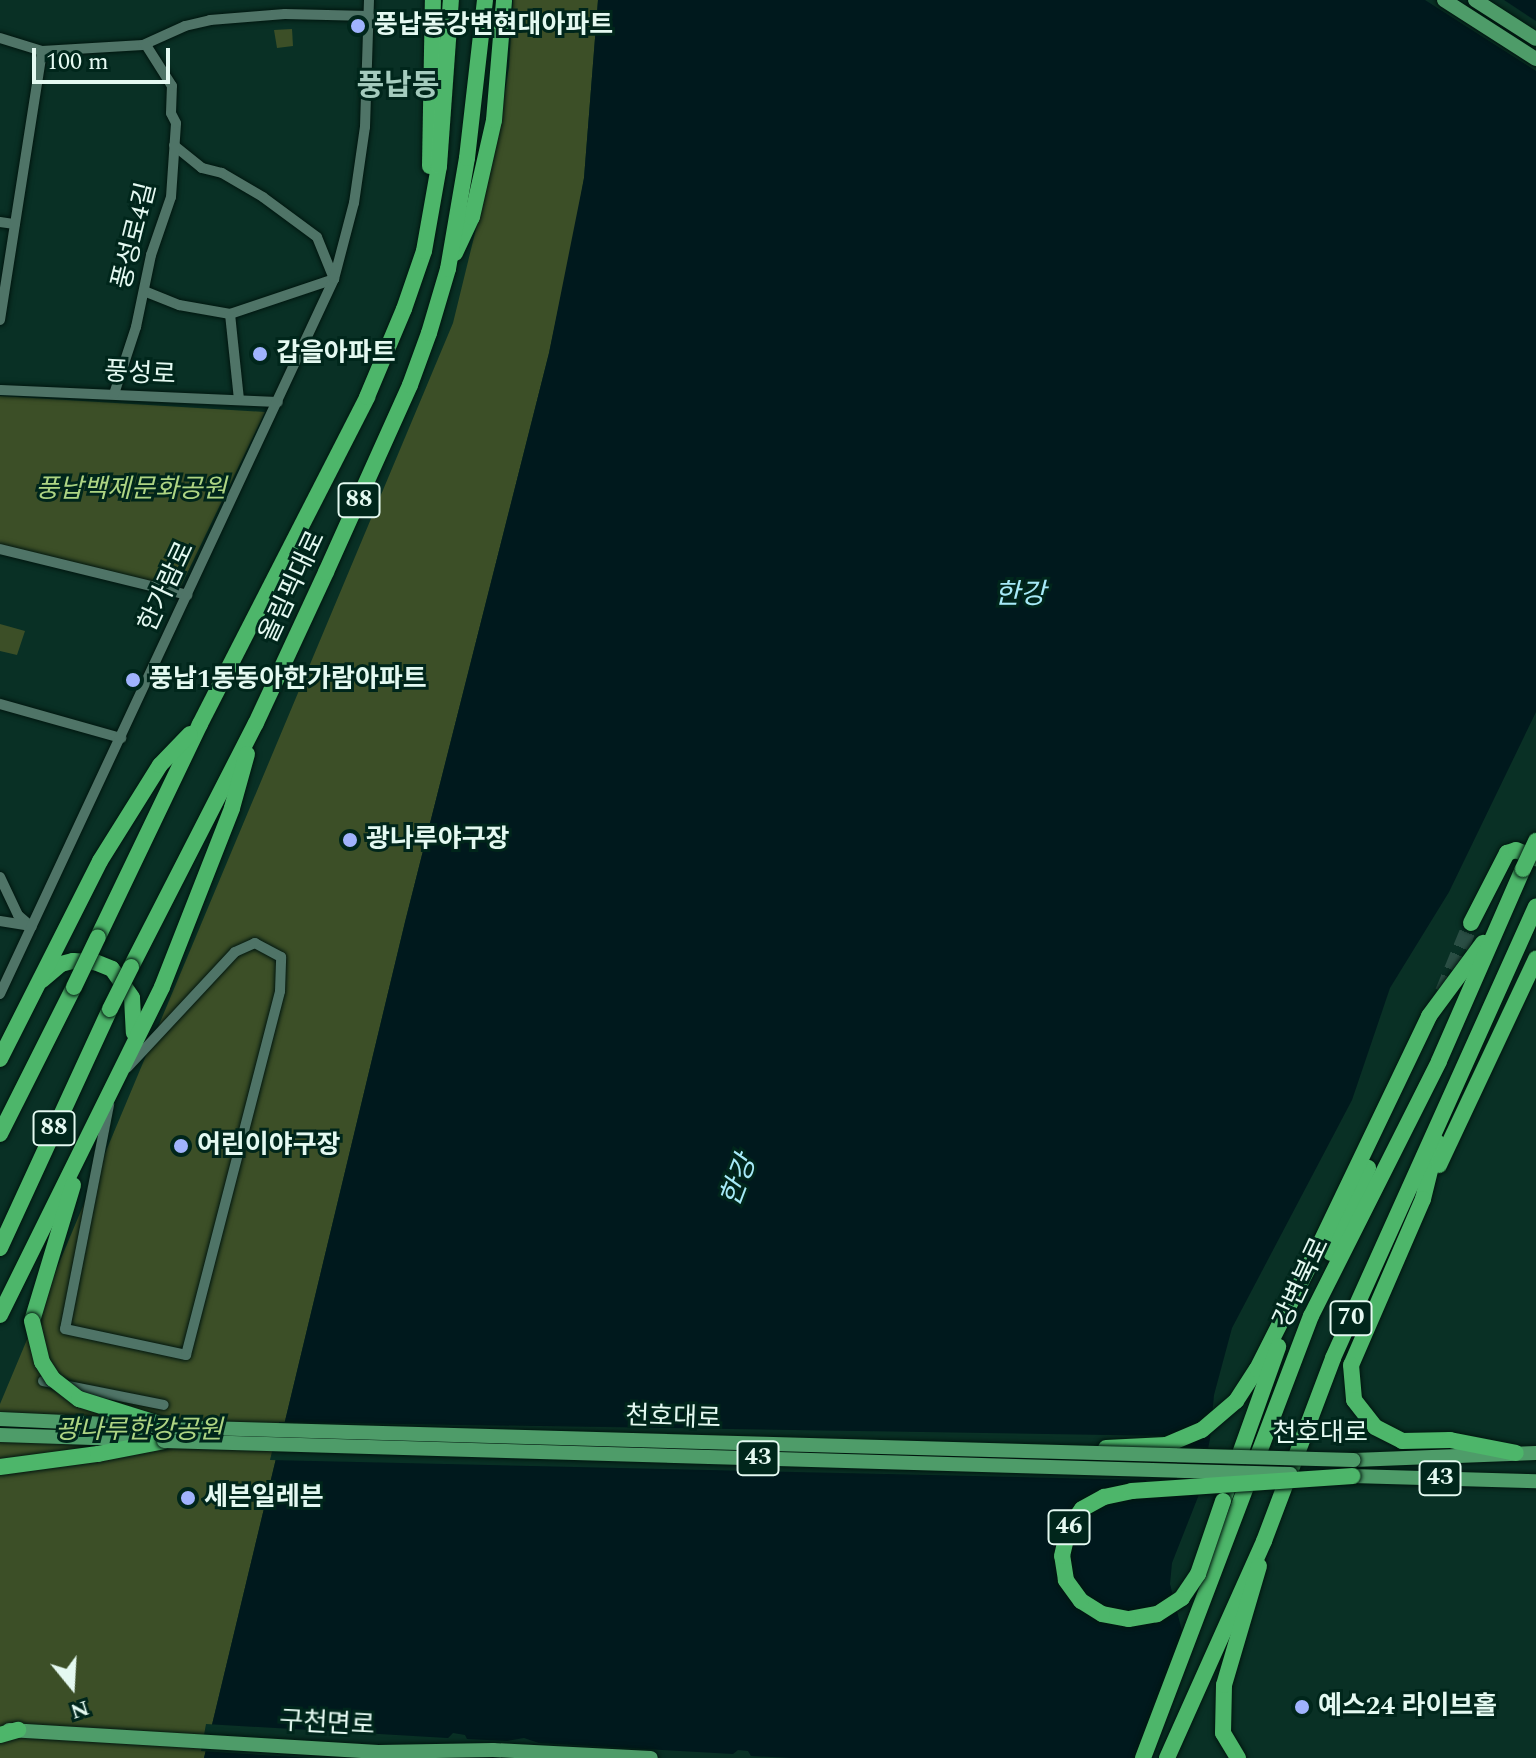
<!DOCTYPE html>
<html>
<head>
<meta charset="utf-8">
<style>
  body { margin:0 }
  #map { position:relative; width:1536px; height:1758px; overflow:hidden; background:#093025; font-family:Spectral,"Noto Sans KR",serif }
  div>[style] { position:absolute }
  .green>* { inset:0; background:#3c4f27 }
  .water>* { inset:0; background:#00191d }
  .pier>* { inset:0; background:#093025 }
  .highway-tunnel>* { height:16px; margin-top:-8px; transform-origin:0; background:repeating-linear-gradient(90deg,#2a4e44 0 16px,transparent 0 24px) }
  .roads { filter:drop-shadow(0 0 2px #00160f) drop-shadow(0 0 2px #00160f) }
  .minor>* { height:10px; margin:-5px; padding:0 5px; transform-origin:5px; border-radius:5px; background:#4f7467 }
  .major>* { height:14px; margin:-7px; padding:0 7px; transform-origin:7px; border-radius:7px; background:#4e9c69 }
  .highway>* { height:16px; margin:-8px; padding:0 8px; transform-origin:8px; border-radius:8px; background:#4db66a }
  .bridges { filter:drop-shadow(0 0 2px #00160f) drop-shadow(0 0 2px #00160f) }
  .major-bridge>* { height:14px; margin:-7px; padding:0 7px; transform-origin:7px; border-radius:7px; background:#4e9c69 }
  .highway-bridge>* { height:16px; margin:-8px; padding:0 8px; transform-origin:8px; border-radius:8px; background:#4db66a }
  .dots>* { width:22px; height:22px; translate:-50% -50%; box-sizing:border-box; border:4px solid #00261b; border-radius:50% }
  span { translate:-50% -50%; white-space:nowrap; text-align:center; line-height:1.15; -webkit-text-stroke:6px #00261b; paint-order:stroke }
  .shield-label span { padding:2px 6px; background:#00261b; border:2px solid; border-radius:6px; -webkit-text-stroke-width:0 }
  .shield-label { font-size:24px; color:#e4f9f1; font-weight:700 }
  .poi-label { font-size:26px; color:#e4f9f1; font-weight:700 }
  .left { translate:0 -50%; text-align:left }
  .street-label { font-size:26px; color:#e4f9f1 }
  .park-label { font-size:26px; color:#aed583; font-style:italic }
  .water-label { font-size:28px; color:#a7eaf8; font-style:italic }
  .quarter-label { font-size:30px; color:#a4cbbd; font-weight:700 }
  .north { position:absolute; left:32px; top:1646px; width:80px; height:80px; -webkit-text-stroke:6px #00261b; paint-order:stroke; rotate:162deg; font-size:22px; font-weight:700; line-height:32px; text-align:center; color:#e4f9f1 }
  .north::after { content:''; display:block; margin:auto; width:28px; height:36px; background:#e4f9f1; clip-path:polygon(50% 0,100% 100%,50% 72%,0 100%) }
  .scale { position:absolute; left:32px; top:48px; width:138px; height:36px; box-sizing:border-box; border:4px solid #e4f9f1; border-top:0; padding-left:10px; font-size:24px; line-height:28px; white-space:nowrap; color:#e4f9f1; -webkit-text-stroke:6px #00261b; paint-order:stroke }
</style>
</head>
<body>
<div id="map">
  <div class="green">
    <i style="clip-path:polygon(513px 0,598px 0,584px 178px,575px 231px,549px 353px,405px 922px,204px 1758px,0 1758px,0 1404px,453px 323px,495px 151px,509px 67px)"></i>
    <i style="clip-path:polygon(292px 29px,293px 46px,277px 48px,274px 30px)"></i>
    <i style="clip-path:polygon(0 396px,265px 412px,179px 590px,0 545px)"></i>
    <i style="clip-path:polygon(0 624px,25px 631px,17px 655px,0 651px)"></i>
  </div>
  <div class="water">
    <i style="clip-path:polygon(598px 0,1536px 0,1536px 712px,1449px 892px,1390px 988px,1352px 1100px,1232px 1328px,1214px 1395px,1210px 1439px,1198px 1497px,1172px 1563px,1170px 1584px,1182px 1631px,1140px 1758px,204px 1758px,405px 922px,549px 353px,584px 178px)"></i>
  </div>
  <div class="pier">
    <i style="clip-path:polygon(1425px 0,1504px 0,1536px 21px,1536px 71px)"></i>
    <i style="clip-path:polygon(279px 1422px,1171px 1436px,1175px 1447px,1212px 1448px,1202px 1493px,1151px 1496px,1146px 1480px,270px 1460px)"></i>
    <i style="clip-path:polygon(206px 1724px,448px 1738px,453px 1733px,465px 1735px,467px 1739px,507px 1741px,524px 1738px,539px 1743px,733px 1754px,738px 1750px,748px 1751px,751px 1756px,792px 1758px,309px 1758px,201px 1751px)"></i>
  </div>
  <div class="highway-tunnel">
    <i style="left:1443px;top:992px;width:74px;rotate:-67.9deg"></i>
  </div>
  <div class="roads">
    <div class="minor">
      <i style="left:0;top:38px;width:44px;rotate:17.2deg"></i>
      <i style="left:42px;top:51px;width:101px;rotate:-3.4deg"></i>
      <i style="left:143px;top:45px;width:46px;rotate:-24.3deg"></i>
      <i style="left:185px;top:26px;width:26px;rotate:-13deg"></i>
      <i style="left:210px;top:20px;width:75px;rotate:-4.6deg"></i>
      <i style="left:285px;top:14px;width:84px;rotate:1.4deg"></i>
      <i style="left:0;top:222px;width:15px;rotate:8deg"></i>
      <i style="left:144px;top:291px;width:38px;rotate:22deg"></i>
      <i style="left:179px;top:305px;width:52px;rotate:10deg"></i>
      <i style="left:230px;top:314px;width:110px;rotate:-18.6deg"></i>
      <i style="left:334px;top:279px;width:45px;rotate:-112deg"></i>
      <i style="left:317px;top:237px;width:67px;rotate:-143.5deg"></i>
      <i style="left:263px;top:197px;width:48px;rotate:-149.7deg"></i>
      <i style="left:222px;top:173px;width:21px;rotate:-166deg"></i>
      <i style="left:202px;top:168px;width:36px;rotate:-141deg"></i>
      <i style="left:230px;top:314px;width:86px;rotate:84deg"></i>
      <i style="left:0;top:320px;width:272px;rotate:-81.1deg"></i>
      <i style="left:0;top:390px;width:278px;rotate:2.5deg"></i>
      <i style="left:114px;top:394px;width:71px;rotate:-71.8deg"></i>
      <i style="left:136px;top:327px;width:74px;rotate:-78.2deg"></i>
      <i style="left:151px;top:255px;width:61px;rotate:-71deg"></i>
      <i style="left:171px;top:197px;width:74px;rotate:-86.1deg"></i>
      <i style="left:176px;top:123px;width:11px;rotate:-117deg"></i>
      <i style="left:171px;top:113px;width:27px;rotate:-88deg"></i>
      <i style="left:172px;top:86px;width:49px;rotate:-122.4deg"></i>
      <i style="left:0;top:549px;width:193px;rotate:13.8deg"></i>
      <i style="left:0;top:704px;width:126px;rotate:15.7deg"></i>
      <i style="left:0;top:877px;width:42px;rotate:64.7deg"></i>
      <i style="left:18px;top:915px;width:18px;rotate:41deg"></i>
      <i style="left:0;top:921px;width:30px;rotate:9deg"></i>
      <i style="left:0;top:994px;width:789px;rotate:-64.96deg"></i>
      <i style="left:334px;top:279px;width:79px;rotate:-75.3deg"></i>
      <i style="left:354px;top:203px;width:77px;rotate:-81.8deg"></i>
      <i style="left:365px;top:127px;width:127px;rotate:-88.2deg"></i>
      <i style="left:109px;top:1105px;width:228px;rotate:101.1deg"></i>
      <i style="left:65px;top:1329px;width:124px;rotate:12.1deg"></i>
      <i style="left:186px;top:1355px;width:376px;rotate:-75.5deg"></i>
      <i style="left:280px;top:991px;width:34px;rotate:-88deg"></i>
      <i style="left:281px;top:957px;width:30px;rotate:-152deg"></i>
      <i style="left:255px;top:943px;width:22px;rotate:156deg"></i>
      <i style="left:235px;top:952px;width:158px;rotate:133deg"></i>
      <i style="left:43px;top:1381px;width:123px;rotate:11.2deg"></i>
    </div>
    <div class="major">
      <i style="left:1444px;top:0;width:109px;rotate:32.7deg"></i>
      <i style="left:1475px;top:0;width:72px;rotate:32.6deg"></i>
      <i style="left:0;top:1419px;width:153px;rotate:2.6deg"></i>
      <i style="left:0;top:1435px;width:147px;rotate:1.9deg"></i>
      <i style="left:1354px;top:1460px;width:182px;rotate:-2.2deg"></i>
      <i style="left:1352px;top:1476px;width:184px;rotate:1.6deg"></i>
      <i style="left:9px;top:1730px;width:370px;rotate:3.4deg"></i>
      <i style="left:378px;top:1752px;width:115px;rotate:-1deg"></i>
      <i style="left:493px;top:1750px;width:158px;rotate:2.9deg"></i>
    </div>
    <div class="highway">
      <i style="left:430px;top:166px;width:166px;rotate:-89deg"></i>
      <i style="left:455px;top:253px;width:40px;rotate:-65deg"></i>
      <i style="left:472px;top:217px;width:99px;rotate:-77.2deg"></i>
      <i style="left:494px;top:120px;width:120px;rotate:-85.2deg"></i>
      <i style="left:1471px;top:923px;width:79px;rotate:-62.8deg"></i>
      <i style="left:1507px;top:853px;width:9px;rotate:-18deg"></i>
      <i style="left:1516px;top:850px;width:22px;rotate:22deg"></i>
      <i style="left:98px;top:937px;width:236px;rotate:-64.4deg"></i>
      <i style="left:200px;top:724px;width:367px;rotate:-62.9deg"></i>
      <i style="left:367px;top:397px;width:95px;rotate:-67.2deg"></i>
      <i style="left:404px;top:309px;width:61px;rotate:-71deg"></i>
      <i style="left:424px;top:251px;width:86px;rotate:-80deg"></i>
      <i style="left:439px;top:166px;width:166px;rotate:-85.9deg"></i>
      <i style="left:131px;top:967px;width:274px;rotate:-62.9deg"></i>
      <i style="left:256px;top:723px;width:166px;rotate:-65.1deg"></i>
      <i style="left:326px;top:572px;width:205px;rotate:-65.8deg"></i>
      <i style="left:410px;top:385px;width:55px;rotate:-69.9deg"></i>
      <i style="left:429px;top:333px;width:67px;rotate:-73.5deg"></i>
      <i style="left:448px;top:269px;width:113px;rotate:-80.3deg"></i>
      <i style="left:467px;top:158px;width:159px;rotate:-83.5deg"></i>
      <i style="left:42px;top:980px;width:25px;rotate:-40deg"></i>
      <i style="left:61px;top:964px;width:12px;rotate:-14deg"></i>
      <i style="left:73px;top:961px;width:22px;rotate:3deg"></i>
      <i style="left:95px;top:962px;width:18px;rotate:22deg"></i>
      <i style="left:112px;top:969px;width:35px;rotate:55deg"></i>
      <i style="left:132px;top:998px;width:35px;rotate:87deg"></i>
      <i style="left:0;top:1059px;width:222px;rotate:-63.2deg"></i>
      <i style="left:100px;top:861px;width:113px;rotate:-58deg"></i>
      <i style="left:160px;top:765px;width:43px;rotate:-45.9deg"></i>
      <i style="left:0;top:1134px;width:165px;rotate:-63.3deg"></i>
      <i style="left:1437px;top:1142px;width:59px;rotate:103.8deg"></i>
      <i style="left:1423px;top:1199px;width:181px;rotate:113.4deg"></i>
      <i style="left:1351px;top:1365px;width:35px;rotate:85deg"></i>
      <i style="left:1354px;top:1400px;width:34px;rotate:52deg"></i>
      <i style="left:1375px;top:1427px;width:30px;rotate:27deg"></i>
      <i style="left:1402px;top:1441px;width:48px;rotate:-1.2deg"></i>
      <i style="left:1450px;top:1440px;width:67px;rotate:11.1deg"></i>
      <i style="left:1439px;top:1165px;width:228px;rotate:-64.8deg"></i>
      <i style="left:0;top:1248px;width:263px;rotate:-65.3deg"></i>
      <i style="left:1331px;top:1253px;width:93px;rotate:-66.5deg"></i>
      <i style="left:0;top:1315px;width:366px;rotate:-63.7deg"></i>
      <i style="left:162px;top:987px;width:192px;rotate:-68.6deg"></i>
      <i style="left:232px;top:808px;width:56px;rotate:-74.5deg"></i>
      <i style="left:32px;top:1321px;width:142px;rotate:-73.2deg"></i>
      <i style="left:1106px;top:1448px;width:60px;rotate:-2.9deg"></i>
      <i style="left:1166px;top:1445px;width:39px;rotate:-23deg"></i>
      <i style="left:1202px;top:1430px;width:45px;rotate:-40.5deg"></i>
      <i style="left:1236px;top:1401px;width:38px;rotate:-57deg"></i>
      <i style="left:1257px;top:1369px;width:138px;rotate:-63.2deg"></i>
      <i style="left:1319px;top:1246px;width:255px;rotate:-64.4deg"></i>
      <i style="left:1429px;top:1016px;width:91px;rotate:-53.5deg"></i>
      <i style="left:0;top:1467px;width:99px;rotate:-7.6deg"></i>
      <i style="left:98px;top:1454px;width:67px;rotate:-11.1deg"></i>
      <i style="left:1223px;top:1501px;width:164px;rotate:-70.3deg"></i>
      <i style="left:0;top:1735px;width:19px;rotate:-16deg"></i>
      <i style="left:1143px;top:1758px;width:473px;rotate:-69.2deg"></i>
      <i style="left:1311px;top:1316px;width:285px;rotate:-63.3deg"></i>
      <i style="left:1439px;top:1061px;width:210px;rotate:-66.4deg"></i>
      <i style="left:1167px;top:1758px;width:238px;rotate:-65.9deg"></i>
      <i style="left:1264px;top:1541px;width:196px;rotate:-69.3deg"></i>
      <i style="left:1333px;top:1358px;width:495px;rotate:-65.8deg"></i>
      <i style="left:1238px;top:1758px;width:29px;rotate:-121deg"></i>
      <i style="left:1223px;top:1733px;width:48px;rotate:-88.8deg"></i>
      <i style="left:1224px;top:1685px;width:124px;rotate:-73.6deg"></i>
    </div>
  </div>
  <div class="bridges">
    <div class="major-bridge">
      <i style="left:169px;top:1427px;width:1185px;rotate:1.6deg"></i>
      <i style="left:164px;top:1441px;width:1127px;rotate:1.68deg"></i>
    </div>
    <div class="highway-bridge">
      <i style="left:1523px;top:869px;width:31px;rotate:-65deg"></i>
      <i style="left:74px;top:987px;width:55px;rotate:-64.4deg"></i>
      <i style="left:110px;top:1009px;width:47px;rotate:-63.4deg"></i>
      <i style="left:32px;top:1321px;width:42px;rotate:76.3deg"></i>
      <i style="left:42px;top:1362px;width:20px;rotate:57deg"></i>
      <i style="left:53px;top:1379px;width:33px;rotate:38deg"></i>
      <i style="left:79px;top:1399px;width:94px;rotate:17.3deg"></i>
      <i style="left:1223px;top:1501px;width:77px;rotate:108.9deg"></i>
      <i style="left:1198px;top:1574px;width:29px;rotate:124deg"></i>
      <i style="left:1182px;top:1598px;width:30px;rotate:147deg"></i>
      <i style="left:1157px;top:1614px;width:29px;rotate:170deg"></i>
      <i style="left:1128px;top:1619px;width:26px;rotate:-169deg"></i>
      <i style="left:1102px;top:1614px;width:25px;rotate:-148deg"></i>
      <i style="left:1081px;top:1601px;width:26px;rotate:-126deg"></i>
      <i style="left:1066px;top:1580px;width:24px;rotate:-99deg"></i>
      <i style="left:1062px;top:1556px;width:28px;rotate:-77deg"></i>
      <i style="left:1068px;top:1529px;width:24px;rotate:-55deg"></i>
      <i style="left:1082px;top:1509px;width:25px;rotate:-29deg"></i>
      <i style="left:1104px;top:1497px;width:29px;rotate:-12deg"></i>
      <i style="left:1132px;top:1491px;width:221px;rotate:-3.9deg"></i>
    </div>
  </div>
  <div class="dots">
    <i style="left:358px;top:26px;background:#a0b3fd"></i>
    <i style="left:260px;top:354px;background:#a0b3fd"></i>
    <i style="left:133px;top:680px;background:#a0b3fd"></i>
    <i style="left:350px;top:840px;background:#a0b3fd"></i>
    <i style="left:181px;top:1146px;background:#a0b3fd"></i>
    <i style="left:188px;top:1498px;background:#a0b3fd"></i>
    <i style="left:1302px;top:1707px;background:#a0b3fd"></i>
  </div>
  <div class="shield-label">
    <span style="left:359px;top:500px">88</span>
    <span style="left:54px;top:1128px">88</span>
    <span style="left:1351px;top:1318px">70</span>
    <span style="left:758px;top:1458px">43</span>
    <span style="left:1440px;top:1478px">43</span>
    <span style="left:1069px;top:1527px">46</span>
  </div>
  <div class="poi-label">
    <span class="left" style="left:374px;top:26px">풍납동강변현대아파트</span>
    <span class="left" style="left:276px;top:354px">갑을아파트</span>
    <span class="left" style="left:149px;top:680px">풍납1동동아한가람아파트</span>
    <span class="left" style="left:366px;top:840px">광나루야구장</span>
    <span class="left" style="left:197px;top:1146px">어린이야구장</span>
    <span class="left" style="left:204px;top:1498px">세븐일레븐</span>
    <span class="left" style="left:1318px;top:1707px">예스24 라이브홀</span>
  </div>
  <div class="street-label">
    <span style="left:135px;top:236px;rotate:-76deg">풍성로4길</span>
    <span style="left:140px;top:374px;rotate:3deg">풍성로</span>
    <span style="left:167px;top:587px;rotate:-65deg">한가람로</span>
    <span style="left:293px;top:587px;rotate:-65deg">올림픽대로</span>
    <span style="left:1302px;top:1283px;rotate:-65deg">강변북로</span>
    <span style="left:673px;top:1418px;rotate:2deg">천호대로</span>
    <span style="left:1320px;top:1434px">천호대로</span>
    <span style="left:327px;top:1724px;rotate:3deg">구천면로</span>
  </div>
  <div class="park-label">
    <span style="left:131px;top:490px">풍납백제문화공원</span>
    <span style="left:139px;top:1431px">광나루한강공원</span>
  </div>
  <div class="water-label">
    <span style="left:1020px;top:595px">한강</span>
    <span style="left:739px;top:1181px;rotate:-69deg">한강</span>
  </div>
  <div class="quarter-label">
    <span style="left:398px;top:86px">풍납동</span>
  </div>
  <div class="north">N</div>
  <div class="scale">100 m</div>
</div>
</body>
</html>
